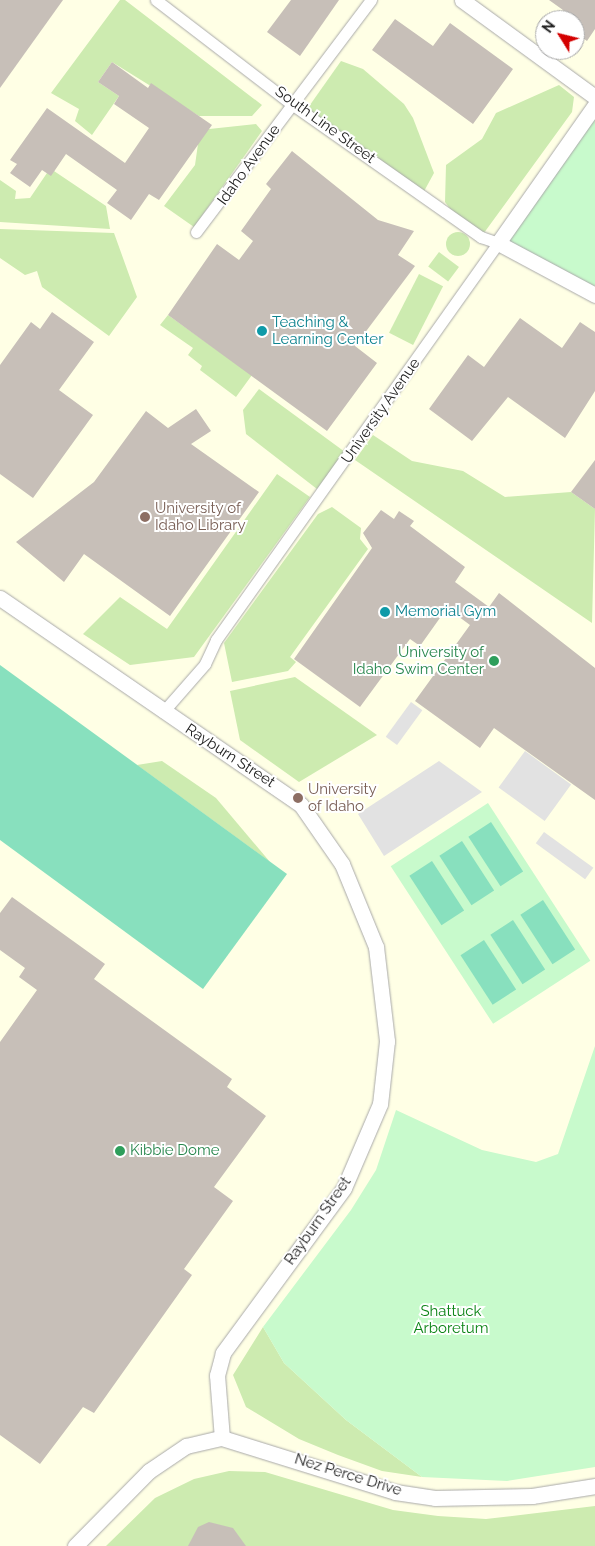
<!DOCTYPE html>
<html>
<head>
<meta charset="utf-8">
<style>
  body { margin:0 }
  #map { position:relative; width:595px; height:1546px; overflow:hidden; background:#f2efe9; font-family:Raleway,sans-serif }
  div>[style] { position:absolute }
  .education>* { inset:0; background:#ffffe5 }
  .grass>* { inset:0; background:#cdebb0; transform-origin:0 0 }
  .round { border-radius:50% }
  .park>* { inset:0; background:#c8facc; transform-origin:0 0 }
  .pitch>* { inset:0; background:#88e0be; transform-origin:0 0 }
  .parking>* { inset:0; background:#e2e2e2; transform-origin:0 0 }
  .building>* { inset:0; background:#c7bfb8 }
  .roads { filter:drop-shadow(0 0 1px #a9a9a9) drop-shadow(0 0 1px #a9a9a9) }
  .pedestrian>* { height:11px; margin:-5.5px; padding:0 5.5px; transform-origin:5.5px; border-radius:5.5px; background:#fff }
  .minor>* { height:15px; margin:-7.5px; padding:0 7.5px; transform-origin:7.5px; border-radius:7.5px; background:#fff }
  .dots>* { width:14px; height:14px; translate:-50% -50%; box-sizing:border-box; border:2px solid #fff; border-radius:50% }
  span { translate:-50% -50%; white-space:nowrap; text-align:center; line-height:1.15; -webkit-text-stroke:4px #fff; paint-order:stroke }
  .street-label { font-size:15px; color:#222 }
  .culture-label { font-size:15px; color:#0d838f }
  .left { translate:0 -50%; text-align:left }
  .education-label { font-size:15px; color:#785e54 }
  .leisure-label { font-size:15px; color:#27864d }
  .right { translate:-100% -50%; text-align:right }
  .park-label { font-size:15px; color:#0c8416 }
  .north { position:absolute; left:535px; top:10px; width:50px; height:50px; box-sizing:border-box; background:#fff; border:1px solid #a7a7a7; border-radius:50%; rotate:306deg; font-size:14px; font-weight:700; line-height:20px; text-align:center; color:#222 }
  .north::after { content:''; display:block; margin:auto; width:18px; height:22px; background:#d40000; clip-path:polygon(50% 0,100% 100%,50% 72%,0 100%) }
</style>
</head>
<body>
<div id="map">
  <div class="education">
    <i style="clip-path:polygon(evenodd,0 0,595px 0,595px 1546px,0 1546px,0 0,545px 20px,575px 20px,575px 50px,545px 50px,545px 20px)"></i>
  </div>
  <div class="grass">
    <i style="clip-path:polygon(120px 0,125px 0,262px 105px,252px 116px,199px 116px,112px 62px,98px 82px,119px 96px,92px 135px,75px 121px,79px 109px,51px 93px)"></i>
    <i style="clip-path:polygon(341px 61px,363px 69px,404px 104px,413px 118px,434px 173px,422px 195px,305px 112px)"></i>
    <i style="clip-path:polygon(559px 85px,574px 97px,572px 112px,481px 237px,460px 222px,445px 202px,446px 165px,482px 139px,496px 113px)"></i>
    <i style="clip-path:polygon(256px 124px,262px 131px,194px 227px,164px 206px,195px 165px,200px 130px)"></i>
    <i style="clip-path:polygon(54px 171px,106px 206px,110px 229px,0 222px,0 180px,16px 191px,15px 199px,30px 198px,47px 173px)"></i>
    <i style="clip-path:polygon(0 229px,114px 233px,137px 297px,109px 336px,42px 287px,37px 271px,25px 275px,0 258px)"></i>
    <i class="round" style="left:446px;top:232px;width:24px;height:24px"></i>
    <i style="left:439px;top:252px;width:25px;height:18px;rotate:37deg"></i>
    <i style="left:419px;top:274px;width:27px;height:66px;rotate:27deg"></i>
    <i style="clip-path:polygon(168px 315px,252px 375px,236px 397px,200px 370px,202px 366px,188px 355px,193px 348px,160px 325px)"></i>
    <i style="clip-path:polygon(259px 389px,345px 452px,317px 489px,246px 434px,243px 410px)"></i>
    <i style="clip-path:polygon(373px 435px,412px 461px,463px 471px,505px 497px,571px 492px,595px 509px,592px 623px,355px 460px)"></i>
    <i style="clip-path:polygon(277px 474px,310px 497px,194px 657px,130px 665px,83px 634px,120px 597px,167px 629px)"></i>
    <i style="clip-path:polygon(332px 507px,361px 528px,360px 539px,368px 549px,290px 657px,296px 662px,288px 671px,232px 682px,224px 643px,318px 514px)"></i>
    <i style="clip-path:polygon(295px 677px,377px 735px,299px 782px,240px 740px,230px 691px)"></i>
    <i style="clip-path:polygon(162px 761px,216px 798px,270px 862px,137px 765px)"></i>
    <i style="clip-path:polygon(263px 1327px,284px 1363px,346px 1420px,422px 1477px,382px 1471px,338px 1455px,299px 1439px,246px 1407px,233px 1375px)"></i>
    <i style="clip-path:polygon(229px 1471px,265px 1472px,393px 1510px,438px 1516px,486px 1519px,595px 1506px,595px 1546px,106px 1546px,155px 1498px,194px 1479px)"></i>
  </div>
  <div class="park">
    <i style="clip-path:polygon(595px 105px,595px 295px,498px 243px)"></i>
    <i style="left:488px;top:803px;width:188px;height:116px;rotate:57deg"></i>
    <i style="clip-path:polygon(595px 1046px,595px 1467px,507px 1481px,422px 1477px,346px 1420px,284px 1363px,263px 1327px,351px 1210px,376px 1170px,396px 1110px,482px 1150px,536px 1162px,558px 1154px)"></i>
  </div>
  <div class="pitch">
    <i style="clip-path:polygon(0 665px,287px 874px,203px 989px,0 840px)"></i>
    <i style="left:491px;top:822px;width:59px;height:27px;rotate:57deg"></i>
    <i style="left:462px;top:841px;width:59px;height:27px;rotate:57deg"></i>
    <i style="left:432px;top:861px;width:59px;height:27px;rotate:57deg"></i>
    <i style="left:543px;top:900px;width:59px;height:27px;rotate:57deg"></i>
    <i style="left:513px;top:920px;width:59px;height:27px;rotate:57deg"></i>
    <i style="left:484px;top:940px;width:59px;height:28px;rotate:57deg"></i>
  </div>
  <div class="parking">
    <i style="left:411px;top:702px;width:14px;height:43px;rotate:36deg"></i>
    <i style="left:525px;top:751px;width:57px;height:45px;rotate:36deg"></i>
    <i style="clip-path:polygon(439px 761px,482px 792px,384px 856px,358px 814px)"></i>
    <i style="left:544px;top:832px;width:61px;height:14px;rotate:36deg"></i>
  </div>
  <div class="building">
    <i style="clip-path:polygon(0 0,63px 0,0 88px)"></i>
    <i style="clip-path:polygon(291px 0,339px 0,300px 56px,267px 32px)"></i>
    <i style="clip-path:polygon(549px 0,595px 0,595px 29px,587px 41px,575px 32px,575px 20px,566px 20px,570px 15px)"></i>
    <i style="clip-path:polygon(395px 19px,433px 46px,450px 23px,513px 69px,473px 124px,372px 50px)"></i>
    <i style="clip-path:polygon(112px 62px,148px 88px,151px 83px,212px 125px,159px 200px,149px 194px,131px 220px,107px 203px,117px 190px,66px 154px,51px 176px,42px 170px,30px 187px,10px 173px,17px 164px,10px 160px,47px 108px,125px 163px,149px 128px,114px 104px,119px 96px,98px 82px)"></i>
    <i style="clip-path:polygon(292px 151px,378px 220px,414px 231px,398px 255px,415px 266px,355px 346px,377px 363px,327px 431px,168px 315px,217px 244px,239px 260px,253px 241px,241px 231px,271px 189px,266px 184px)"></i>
    <i style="clip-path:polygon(52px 312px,94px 342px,59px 390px,93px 415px,33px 498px,0 474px,0 365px,31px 322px,40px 329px)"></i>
    <i style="clip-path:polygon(520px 318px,562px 348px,580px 322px,595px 332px,595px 391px,565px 438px,508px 397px,472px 441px,429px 409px,468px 355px,484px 367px)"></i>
    <i style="clip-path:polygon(196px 409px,211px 431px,191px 444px,259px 492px,170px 616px,84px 554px,64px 582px,16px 542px,94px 482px,146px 411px,168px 428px)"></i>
    <i style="clip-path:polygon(595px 460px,595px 509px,571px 492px)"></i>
    <i style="clip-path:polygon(381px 510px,394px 519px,399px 511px,414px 521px,410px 526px,465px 567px,455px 582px,489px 607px,499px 593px,595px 668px,595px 800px,494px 728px,480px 748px,415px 701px,470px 625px,447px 608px,420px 646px,410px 639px,360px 707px,294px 659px,372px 548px,363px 533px)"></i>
    <i style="clip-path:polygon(12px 897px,105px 964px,94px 979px,232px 1079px,227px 1087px,266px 1116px,214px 1187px,233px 1201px,184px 1269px,192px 1275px,94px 1413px,83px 1407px,40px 1464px,0 1435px,0 1042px,37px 990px,19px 977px,25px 968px,0 950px,0 913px)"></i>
    <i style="clip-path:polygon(209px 1522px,233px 1528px,246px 1546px,188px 1546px,198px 1527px)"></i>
  </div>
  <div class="roads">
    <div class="pedestrian">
      <i style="left:156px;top:0;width:173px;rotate:37.5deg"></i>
      <i style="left:293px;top:105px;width:230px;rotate:35.1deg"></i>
      <i style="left:481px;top:237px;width:18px;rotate:19deg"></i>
      <i style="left:498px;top:243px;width:487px;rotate:125.4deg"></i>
      <i style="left:216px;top:640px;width:26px;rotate:115deg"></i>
      <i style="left:205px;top:664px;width:64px;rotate:131.2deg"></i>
      <i style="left:196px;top:232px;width:291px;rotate:-53deg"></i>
    </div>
    <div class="minor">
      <i style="left:462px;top:0;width:165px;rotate:36.1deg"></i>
      <i style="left:595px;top:105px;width:169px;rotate:125.1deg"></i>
      <i style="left:498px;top:243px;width:110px;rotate:28.2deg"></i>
      <i style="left:0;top:598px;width:365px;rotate:34.5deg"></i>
      <i style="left:301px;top:805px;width:72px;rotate:55.2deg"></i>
      <i style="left:342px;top:864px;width:90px;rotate:67.7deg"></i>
      <i style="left:376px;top:947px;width:95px;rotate:83.3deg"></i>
      <i style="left:387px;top:1041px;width:63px;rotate:96.3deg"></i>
      <i style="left:380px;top:1104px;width:91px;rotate:113.2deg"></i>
      <i style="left:344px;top:1188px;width:205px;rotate:126.3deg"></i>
      <i style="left:223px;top:1353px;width:23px;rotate:105deg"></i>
      <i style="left:217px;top:1375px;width:63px;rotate:85.5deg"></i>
      <i style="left:75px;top:1546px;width:105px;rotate:-45.4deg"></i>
      <i style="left:149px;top:1471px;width:45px;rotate:-34deg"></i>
      <i style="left:186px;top:1446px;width:37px;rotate:-13deg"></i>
      <i style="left:222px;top:1438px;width:181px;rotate:17.3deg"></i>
      <i style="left:395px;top:1492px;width:40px;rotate:8.5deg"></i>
      <i style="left:435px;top:1498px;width:97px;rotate:-1.2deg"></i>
      <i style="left:532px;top:1496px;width:64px;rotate:-9deg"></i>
    </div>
  </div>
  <div class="dots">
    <i style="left:262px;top:331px;background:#0f9aa8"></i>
    <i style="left:145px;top:517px;background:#8d6e63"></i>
    <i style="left:385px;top:612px;background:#0f9aa8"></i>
    <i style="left:494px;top:661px;background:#2e9e5b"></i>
    <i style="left:298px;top:798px;background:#8d6e63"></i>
    <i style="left:120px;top:1151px;background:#2e9e5b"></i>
  </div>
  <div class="street-label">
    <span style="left:325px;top:125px;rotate:36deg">South Line Street</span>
    <span style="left:249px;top:165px;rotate:-54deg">Idaho Avenue</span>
    <span style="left:381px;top:411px;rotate:-55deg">University Avenue</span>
    <span style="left:230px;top:756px;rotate:33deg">Rayburn Street</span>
    <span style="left:318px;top:1221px;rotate:-55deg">Rayburn Street</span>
    <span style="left:348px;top:1475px;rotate:17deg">Nez Perce Drive</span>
  </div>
  <div class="culture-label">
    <span class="left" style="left:272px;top:331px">Teaching &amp;<br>Learning Center</span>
    <span class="left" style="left:395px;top:612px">Memorial Gym</span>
  </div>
  <div class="education-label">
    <span class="left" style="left:155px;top:517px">University of<br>Idaho Library</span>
    <span class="left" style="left:308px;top:798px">University<br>of Idaho</span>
  </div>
  <div class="leisure-label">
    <span class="right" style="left:484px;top:661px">University of<br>Idaho Swim Center</span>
    <span class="left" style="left:130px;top:1151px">Kibbie Dome</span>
  </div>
  <div class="park-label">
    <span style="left:451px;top:1320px">Shattuck<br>Arboretum</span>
  </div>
  <div class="north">N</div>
</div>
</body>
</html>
